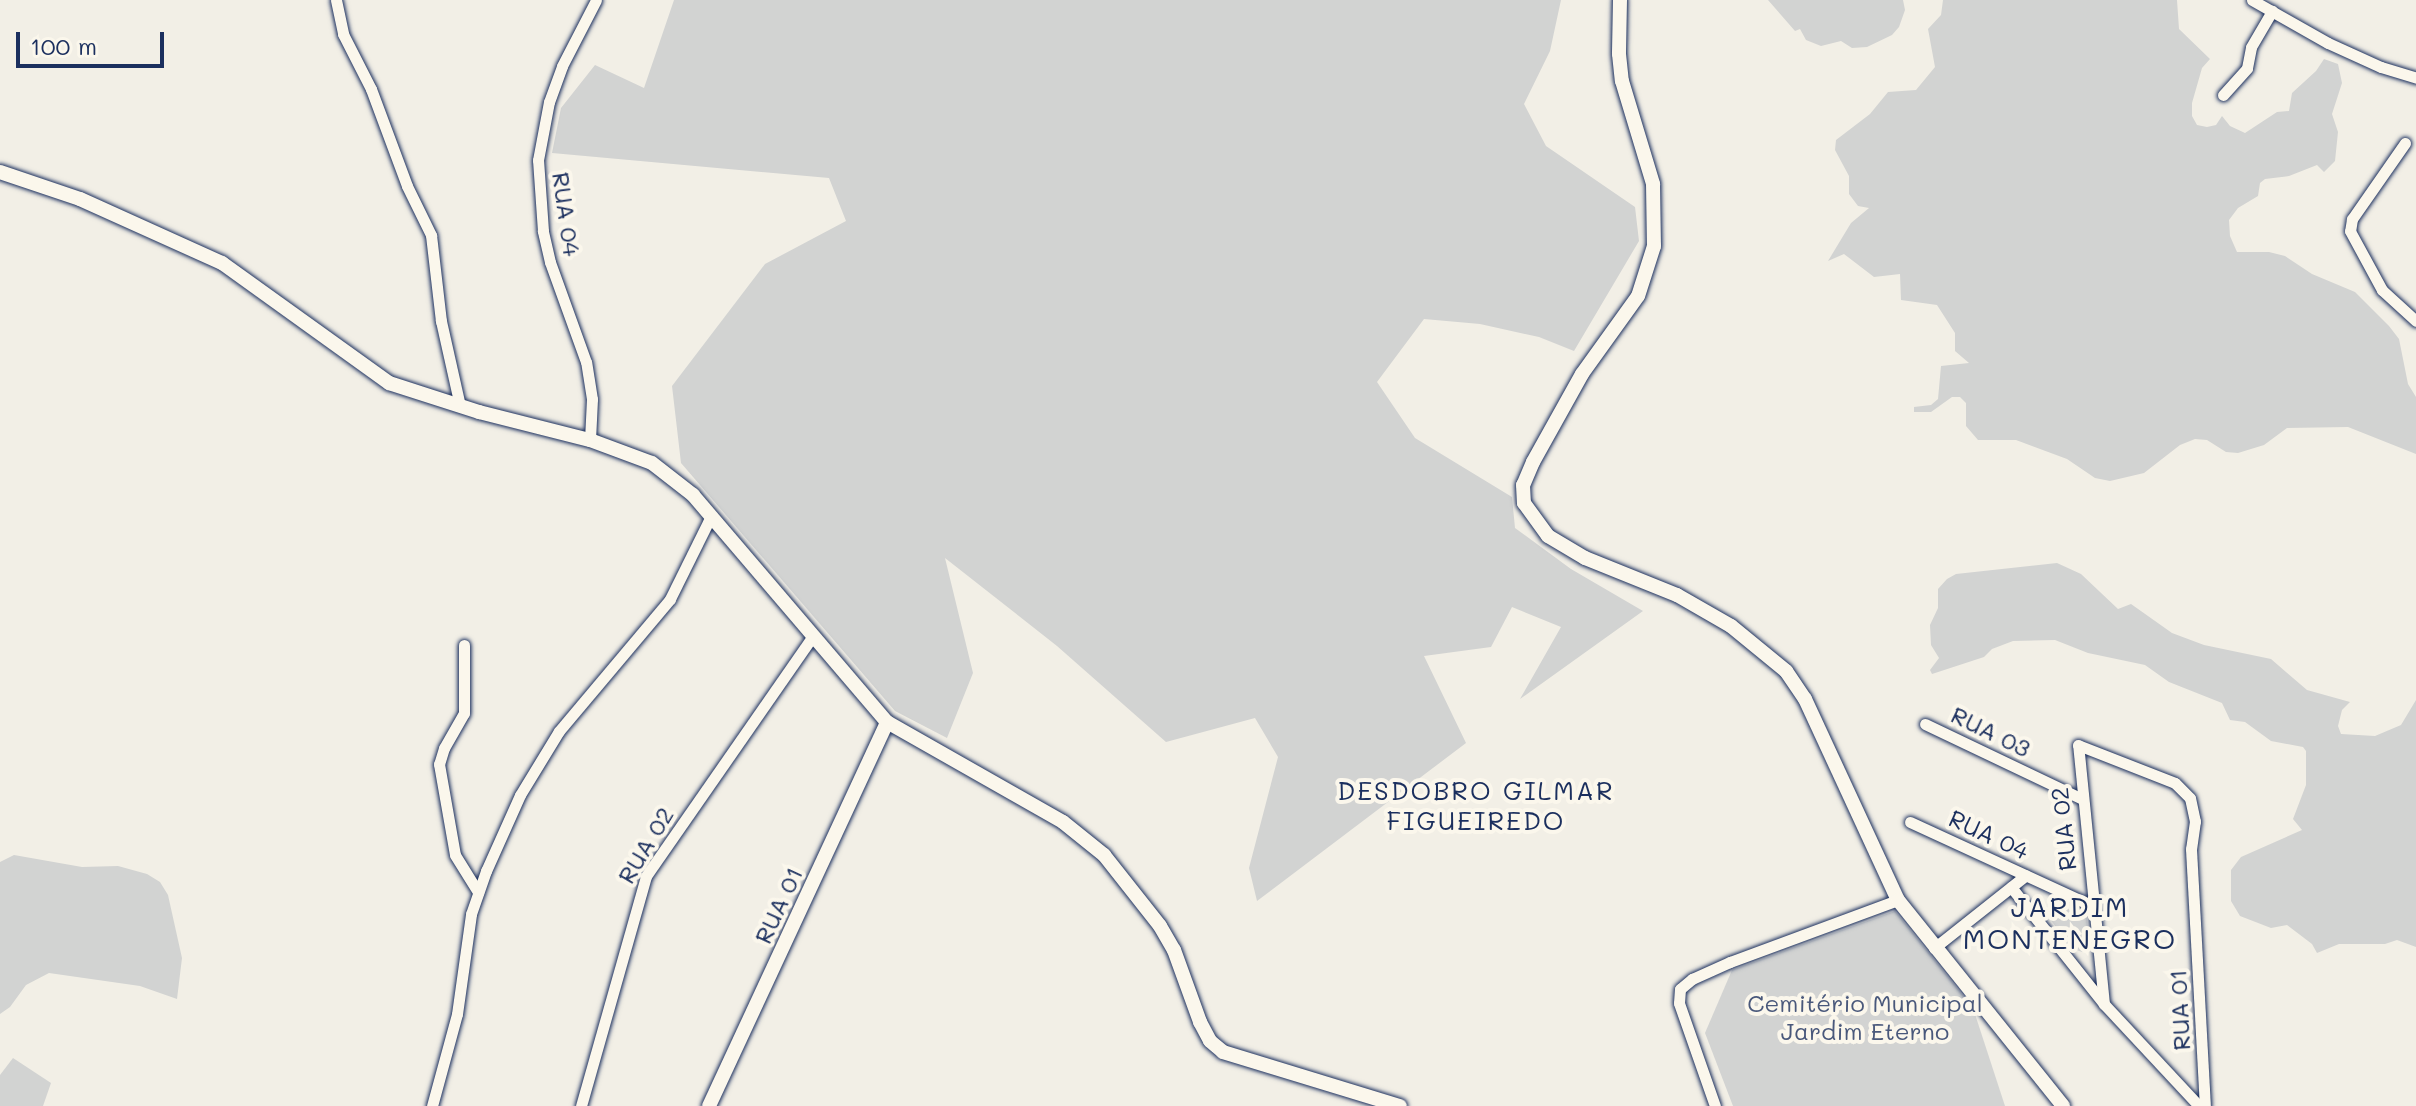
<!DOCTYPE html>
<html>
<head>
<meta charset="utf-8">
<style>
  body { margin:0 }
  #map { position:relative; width:2416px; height:1106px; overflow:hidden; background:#f2efe6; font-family:Mali,sans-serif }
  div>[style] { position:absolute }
  .green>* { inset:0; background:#d2d3d2 }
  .roads { filter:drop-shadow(0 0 2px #1b2f5e) drop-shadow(0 0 2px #1b2f5e) }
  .minor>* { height:11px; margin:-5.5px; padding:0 5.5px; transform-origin:5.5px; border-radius:5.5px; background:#fbf7ec }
  .tertiary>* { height:14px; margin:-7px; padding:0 7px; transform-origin:7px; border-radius:7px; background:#fbf7ec }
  span { translate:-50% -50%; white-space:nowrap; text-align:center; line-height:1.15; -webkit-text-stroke:8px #fbf7ec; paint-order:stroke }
  .street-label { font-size:24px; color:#1b2f5e }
  .park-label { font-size:24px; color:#49587b }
  .neighbourhood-label { font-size:26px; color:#1b2f5e; letter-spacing:2px }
  .quarter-label { font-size:28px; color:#1b2f5e; letter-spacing:2px }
  .scale { position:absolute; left:16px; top:32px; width:148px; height:36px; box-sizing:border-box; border:4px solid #1b2f5e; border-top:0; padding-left:10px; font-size:24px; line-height:28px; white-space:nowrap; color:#1b2f5e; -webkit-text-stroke:6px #fbf7ec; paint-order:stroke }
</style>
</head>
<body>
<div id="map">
  <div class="green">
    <i style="clip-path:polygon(674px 0,1561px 0,1550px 51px,1524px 104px,1546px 146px,1635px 207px,1639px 241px,1574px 351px,1539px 337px,1480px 324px,1424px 319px,1377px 382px,1415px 438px,1512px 497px,1515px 528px,1571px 569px,1643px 611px,1520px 699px,1561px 627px,1512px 607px,1491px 647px,1424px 656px,1466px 743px,1257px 901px,1249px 868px,1278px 757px,1255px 718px,1166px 742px,1057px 646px,945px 558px,973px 673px,947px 738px,895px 711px,681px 463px,672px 386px,765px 264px,846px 221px,829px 178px,552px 153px,561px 108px,595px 65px,644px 88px)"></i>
    <i style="clip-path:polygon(1768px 0,1903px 0,1905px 10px,1899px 27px,1892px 35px,1867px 47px,1852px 48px,1841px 41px,1821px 46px,1806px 40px,1800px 29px,1795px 31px)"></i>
    <i style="clip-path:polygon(1943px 0,2177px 0,2179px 29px,2210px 59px,2202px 68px,2192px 103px,2192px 116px,2197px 125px,2207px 127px,2216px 125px,2222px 116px,2230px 126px,2245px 133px,2277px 112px,2289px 111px,2292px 93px,2316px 71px,2324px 59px,2338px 64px,2342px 83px,2332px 114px,2338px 132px,2335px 161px,2324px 172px,2317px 165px,2289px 176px,2265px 179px,2260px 183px,2258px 196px,2238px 208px,2229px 220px,2230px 236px,2237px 252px,2269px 252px,2285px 256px,2312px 274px,2355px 292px,2389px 326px,2399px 339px,2408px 384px,2416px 397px,2416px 454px,2348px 427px,2287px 428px,2264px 445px,2238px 453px,2226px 452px,2207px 440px,2195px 439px,2180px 445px,2144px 473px,2110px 481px,2095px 478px,2067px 459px,2016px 440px,1978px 440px,1966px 426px,1966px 403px,1960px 397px,1952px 397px,1931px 412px,1914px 412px,1914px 407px,1931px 405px,1938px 399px,1941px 366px,1969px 363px,1955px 351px,1955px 333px,1937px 305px,1901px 300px,1900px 274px,1874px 277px,1844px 254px,1828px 261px,1851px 223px,1869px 208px,1858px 206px,1849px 194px,1849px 176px,1835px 150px,1836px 140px,1870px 114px,1888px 92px,1916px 90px,1935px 67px,1928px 29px,1941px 15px)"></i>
    <i style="clip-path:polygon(2057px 563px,2081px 574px,2118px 609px,2131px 604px,2172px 633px,2204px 645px,2271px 659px,2307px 690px,2350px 702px,2342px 710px,2338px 726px,2341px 734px,2375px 736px,2401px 725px,2416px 700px,2416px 947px,2397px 940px,2385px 944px,2339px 944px,2317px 953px,2312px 944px,2287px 925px,2271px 928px,2240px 916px,2231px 901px,2231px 870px,2241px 857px,2302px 830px,2293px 819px,2306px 785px,2306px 751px,2303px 747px,2271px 741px,2245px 722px,2230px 720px,2222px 703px,2169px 682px,2145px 665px,2088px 653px,2055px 640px,2013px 641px,1992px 649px,1984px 657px,1932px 674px,1930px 670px,1939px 658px,1931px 645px,1930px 625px,1938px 608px,1938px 589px,1947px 579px,1956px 574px)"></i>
    <i style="clip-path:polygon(14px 855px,82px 867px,118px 866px,147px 874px,160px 882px,168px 895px,182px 958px,177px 999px,140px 986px,49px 973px,26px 985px,10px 1007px,0 1014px,0 862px)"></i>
    <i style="clip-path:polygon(2060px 905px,2087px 918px,2089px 947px,2082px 952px,2074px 949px,2048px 917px,2052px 906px)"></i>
    <i style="clip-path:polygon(1895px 911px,1973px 1008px,2005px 1106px,1733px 1106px,1705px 1033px,1732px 970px)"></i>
    <i style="clip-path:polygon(13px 1058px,51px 1083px,43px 1106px,0 1106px,0 1075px)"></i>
  </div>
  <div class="roads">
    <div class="minor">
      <i style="left:336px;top:0;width:35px;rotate:78deg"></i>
      <i style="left:343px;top:34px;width:62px;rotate:63deg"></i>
      <i style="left:371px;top:89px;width:103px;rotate:69.6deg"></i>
      <i style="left:407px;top:186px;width:55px;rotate:63.9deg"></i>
      <i style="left:431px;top:235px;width:87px;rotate:83.4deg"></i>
      <i style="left:441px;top:321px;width:87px;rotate:77.4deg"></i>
      <i style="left:2252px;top:0;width:87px;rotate:29.5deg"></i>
      <i style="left:2328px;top:43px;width:58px;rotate:24.4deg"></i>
      <i style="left:2381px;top:67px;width:37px;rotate:17deg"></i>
      <i style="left:2223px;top:95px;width:36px;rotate:-48deg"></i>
      <i style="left:2247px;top:68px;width:21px;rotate:-79deg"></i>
      <i style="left:2251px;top:47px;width:42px;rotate:-59.7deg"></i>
      <i style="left:2405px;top:143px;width:93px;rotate:124.9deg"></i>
      <i style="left:2352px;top:219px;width:12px;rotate:99deg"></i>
      <i style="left:2350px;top:231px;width:67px;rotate:61.5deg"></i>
      <i style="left:2382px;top:290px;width:46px;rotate:42.4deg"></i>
      <i style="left:590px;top:440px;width:41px;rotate:-87.2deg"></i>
      <i style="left:592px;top:399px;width:37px;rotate:-99deg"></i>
      <i style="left:586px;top:362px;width:106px;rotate:-109.8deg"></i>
      <i style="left:550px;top:262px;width:32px;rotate:-103deg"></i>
      <i style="left:543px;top:231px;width:71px;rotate:-94deg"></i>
      <i style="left:538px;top:160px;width:59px;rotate:-79.3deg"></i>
      <i style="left:549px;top:102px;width:38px;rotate:-70deg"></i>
      <i style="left:562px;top:66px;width:74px;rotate:-62.7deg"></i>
      <i style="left:464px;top:645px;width:68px;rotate:90deg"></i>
      <i style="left:464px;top:713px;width:40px;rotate:119.7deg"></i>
      <i style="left:444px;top:748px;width:17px;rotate:107deg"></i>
      <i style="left:439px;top:764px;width:92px;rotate:80deg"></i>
      <i style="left:455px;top:855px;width:44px;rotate:58.1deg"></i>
      <i style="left:1925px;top:724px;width:174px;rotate:25.5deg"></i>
      <i style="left:1910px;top:822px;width:201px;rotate:24.7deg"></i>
      <i style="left:2011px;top:887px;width:149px;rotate:51.5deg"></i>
      <i style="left:2104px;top:1004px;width:139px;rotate:47deg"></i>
      <i style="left:1934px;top:948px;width:117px;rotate:-38.4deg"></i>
      <i style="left:2104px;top:1004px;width:260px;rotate:-95.7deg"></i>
      <i style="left:2078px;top:745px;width:104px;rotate:21.4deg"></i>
      <i style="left:2175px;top:783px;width:21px;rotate:45deg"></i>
      <i style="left:2190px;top:798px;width:24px;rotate:78deg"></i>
      <i style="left:2195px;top:821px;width:28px;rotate:98deg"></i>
      <i style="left:2191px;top:849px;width:257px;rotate:86.9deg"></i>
      <i style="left:432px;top:1106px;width:95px;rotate:-74.8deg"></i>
      <i style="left:457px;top:1014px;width:101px;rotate:-82deg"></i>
      <i style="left:471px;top:914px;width:46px;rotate:-70.8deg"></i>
      <i style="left:486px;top:871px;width:83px;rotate:-65.9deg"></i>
      <i style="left:520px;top:795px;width:75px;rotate:-58.6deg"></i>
      <i style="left:559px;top:731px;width:172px;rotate:-49.9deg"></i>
      <i style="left:670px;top:599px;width:93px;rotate:-63.7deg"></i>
      <i style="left:581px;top:1106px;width:239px;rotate:-74.2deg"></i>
      <i style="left:646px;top:876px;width:291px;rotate:-55.2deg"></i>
      <i style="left:1715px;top:1106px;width:109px;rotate:-109.3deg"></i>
      <i style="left:1679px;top:1003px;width:14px;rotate:-86deg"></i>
      <i style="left:1680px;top:989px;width:16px;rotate:-40deg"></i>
      <i style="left:1692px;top:979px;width:42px;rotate:-24.1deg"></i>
      <i style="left:1730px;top:962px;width:179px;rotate:-20.3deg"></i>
    </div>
    <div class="tertiary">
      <i style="left:1620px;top:0;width:54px;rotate:91.1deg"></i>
      <i style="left:1619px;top:54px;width:27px;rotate:84deg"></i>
      <i style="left:1622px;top:81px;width:108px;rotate:73.2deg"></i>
      <i style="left:1653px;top:184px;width:62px;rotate:89.1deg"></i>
      <i style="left:1654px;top:246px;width:52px;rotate:107.7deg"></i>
      <i style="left:1638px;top:296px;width:96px;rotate:125.7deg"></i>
      <i style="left:1582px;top:374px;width:101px;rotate:119.1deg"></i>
      <i style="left:1533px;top:462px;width:25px;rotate:113deg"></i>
      <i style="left:1523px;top:485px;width:18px;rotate:87deg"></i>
      <i style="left:1524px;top:503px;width:41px;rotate:54deg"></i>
      <i style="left:1548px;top:536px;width:43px;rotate:30.7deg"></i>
      <i style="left:1585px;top:558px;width:99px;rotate:21.9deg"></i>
      <i style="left:1677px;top:595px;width:62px;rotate:29.9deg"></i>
      <i style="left:1731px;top:626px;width:71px;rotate:39.3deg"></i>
      <i style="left:1786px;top:671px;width:34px;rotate:56deg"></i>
      <i style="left:1805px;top:699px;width:221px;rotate:65.2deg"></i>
      <i style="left:1898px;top:900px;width:264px;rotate:51.3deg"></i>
      <i style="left:0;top:172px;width:84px;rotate:18.6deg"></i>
      <i style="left:80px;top:199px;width:156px;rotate:24.3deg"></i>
      <i style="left:222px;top:263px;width:206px;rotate:35.7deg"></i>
      <i style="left:389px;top:383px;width:95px;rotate:17.9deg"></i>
      <i style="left:479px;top:412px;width:114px;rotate:14.2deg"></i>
      <i style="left:590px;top:440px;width:66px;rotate:20.4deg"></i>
      <i style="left:652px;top:463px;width:52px;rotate:38deg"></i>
      <i style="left:693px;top:495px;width:299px;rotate:49.5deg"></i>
      <i style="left:887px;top:722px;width:202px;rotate:29.6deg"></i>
      <i style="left:1063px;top:822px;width:53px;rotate:38.8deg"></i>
      <i style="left:1104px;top:855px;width:90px;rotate:51.7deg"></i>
      <i style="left:1160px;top:926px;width:28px;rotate:60deg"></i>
      <i style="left:1174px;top:950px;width:77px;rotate:70.1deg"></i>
      <i style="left:1200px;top:1022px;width:21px;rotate:62deg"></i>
      <i style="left:1210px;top:1041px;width:17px;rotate:40deg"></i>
      <i style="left:1223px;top:1052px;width:185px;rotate:17deg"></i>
      <i style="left:709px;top:1106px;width:423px;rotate:-65.1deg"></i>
    </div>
  </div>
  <div class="street-label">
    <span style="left:567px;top:214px;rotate:82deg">RUA 04</span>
    <span style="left:1991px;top:731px;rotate:26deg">RUA 03</span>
    <span style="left:2063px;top:829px;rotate:-96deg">RUA 02</span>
    <span style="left:1989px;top:834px;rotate:25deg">RUA 04</span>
    <span style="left:645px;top:845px;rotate:-59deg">RUA 02</span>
    <span style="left:778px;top:905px;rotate:-65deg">RUA 01</span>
    <span style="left:2179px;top:1010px;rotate:-93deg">RUA 01</span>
  </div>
  <div class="park-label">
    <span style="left:1865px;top:1017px">Cemitério Municipal<br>Jardim Eterno</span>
  </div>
  <div class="neighbourhood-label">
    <span style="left:1476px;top:806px">DESDOBRO GILMAR<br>FIGUEIREDO</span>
  </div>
  <div class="quarter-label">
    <span style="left:2070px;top:922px">JARDIM<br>MONTENEGRO</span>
  </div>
  <div class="scale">100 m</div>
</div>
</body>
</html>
